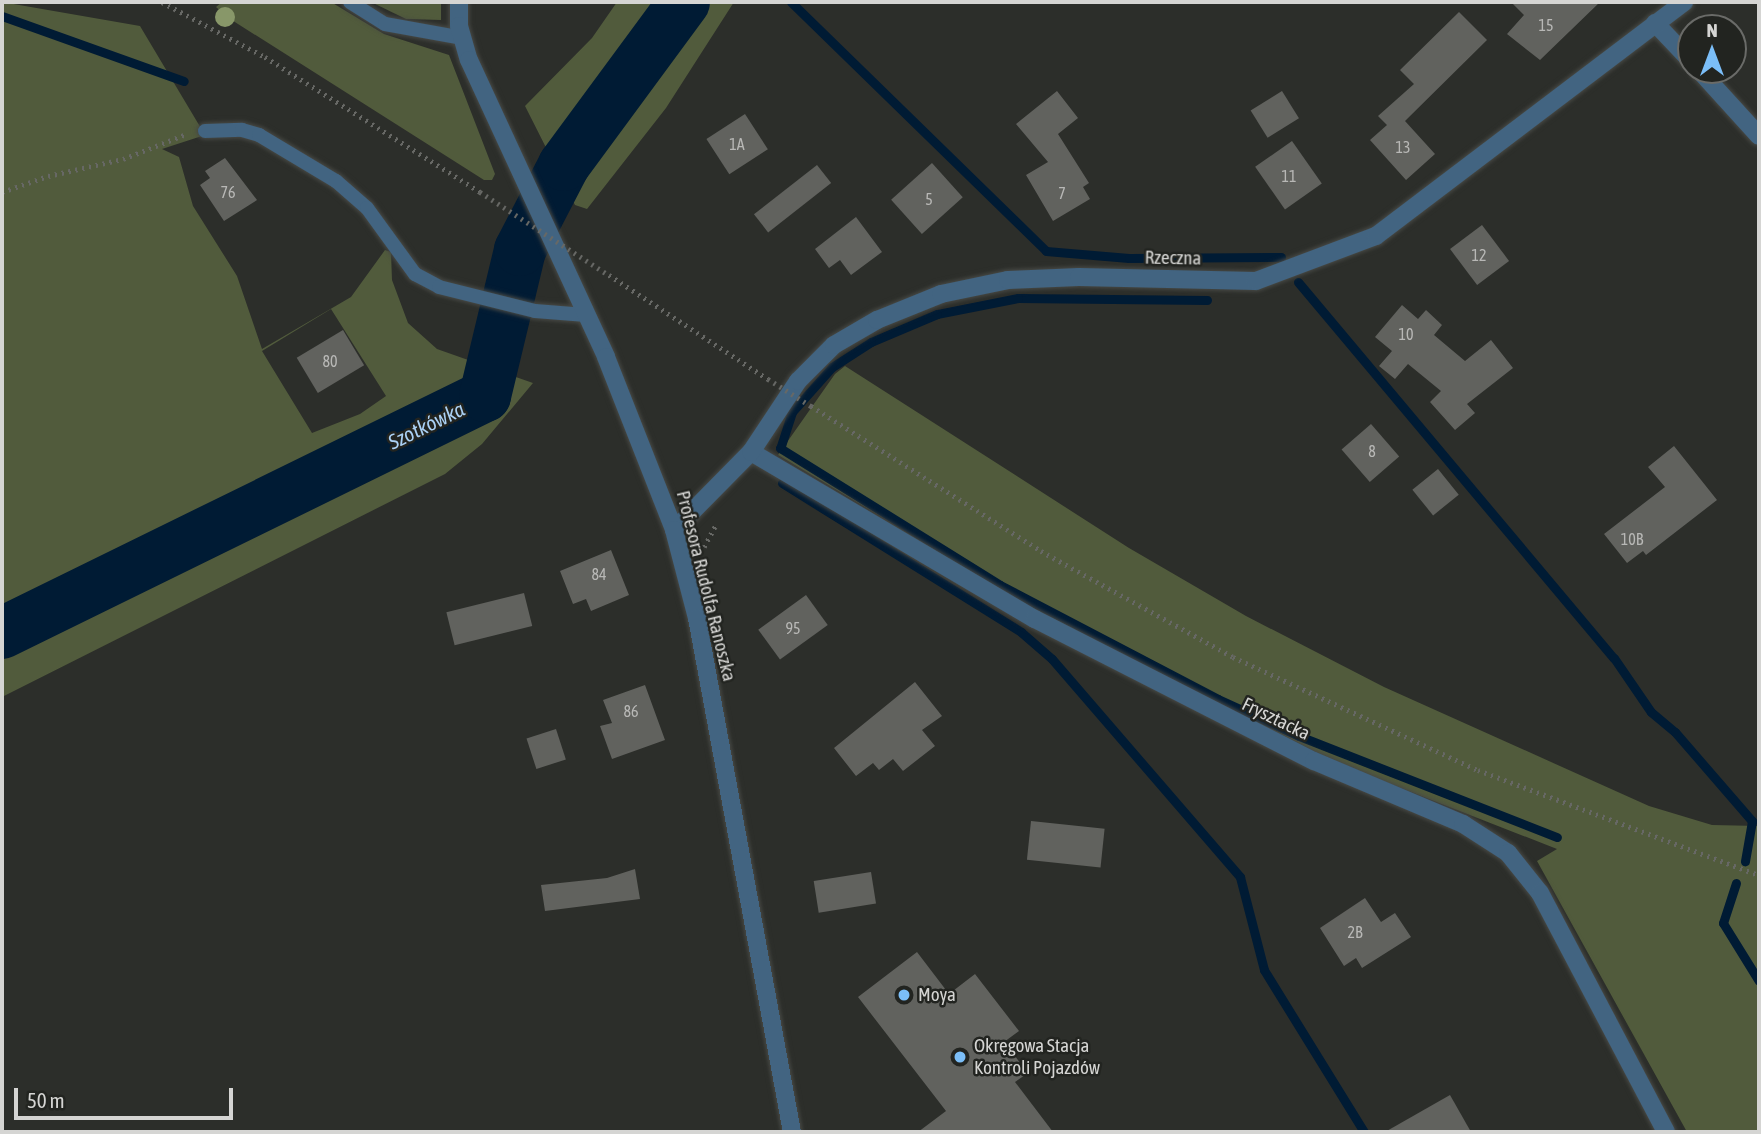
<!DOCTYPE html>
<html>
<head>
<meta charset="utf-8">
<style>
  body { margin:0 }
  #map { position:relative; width:1761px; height:1134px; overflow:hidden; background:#2c2e2a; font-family:"Asap Condensed",sans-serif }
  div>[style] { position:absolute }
  .green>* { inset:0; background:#515b3c }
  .stream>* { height:9px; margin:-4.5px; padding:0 4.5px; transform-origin:4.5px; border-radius:4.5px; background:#001b34 }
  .river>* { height:52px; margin:-26px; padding:0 26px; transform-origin:26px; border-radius:26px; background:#001b34 }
  .building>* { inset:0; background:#61625e; transform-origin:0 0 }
  .path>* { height:4.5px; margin-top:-2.25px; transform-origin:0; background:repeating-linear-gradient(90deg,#676865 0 2px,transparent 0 7px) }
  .roads { filter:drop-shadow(0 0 2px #474945) drop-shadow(0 0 2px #474945) }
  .service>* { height:14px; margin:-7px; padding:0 7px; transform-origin:7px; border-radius:7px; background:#426481 }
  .minor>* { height:18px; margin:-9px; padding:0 9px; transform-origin:9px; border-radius:9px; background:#426481 }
  .tertiary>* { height:18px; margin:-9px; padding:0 9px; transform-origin:9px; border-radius:9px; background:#426481 }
  .path-bridge>* { height:4.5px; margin-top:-2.25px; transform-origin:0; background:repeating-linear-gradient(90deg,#676865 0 2px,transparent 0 7px) }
  .trees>* { width:20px; height:20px; margin:-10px; border-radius:50%; background:#889769 }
  .dots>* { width:19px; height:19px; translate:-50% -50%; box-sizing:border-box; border:4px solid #222420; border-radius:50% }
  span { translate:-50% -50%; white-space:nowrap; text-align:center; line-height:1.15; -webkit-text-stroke:5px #222420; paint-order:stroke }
  .number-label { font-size:16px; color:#b8b8b6 }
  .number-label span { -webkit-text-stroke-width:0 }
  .street-label { font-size:19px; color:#d5d5d3 }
  .poi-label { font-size:19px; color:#d5d5d3 }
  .left { translate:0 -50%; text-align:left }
  .water-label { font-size:21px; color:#abd1f4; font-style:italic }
  .frame { position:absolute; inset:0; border:4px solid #d5d5d3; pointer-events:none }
  .north { position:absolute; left:1677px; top:14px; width:70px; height:70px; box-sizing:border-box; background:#222420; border:2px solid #6a6b68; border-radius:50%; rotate:0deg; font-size:19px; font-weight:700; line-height:28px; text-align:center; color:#d5d5d3 }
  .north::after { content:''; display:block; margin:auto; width:24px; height:32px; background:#7bbef8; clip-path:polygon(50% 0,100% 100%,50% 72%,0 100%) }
  .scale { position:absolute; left:14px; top:1088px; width:219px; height:32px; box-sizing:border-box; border:4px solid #d5d5d3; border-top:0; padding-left:9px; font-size:21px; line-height:24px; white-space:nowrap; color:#d5d5d3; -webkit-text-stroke:5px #222420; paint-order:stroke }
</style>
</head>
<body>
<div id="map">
  <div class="green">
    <i style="clip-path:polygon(evenodd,2px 2px,140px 26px,205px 135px,162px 149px,179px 157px,193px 206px,237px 276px,262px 349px,351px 297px,385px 250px,391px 252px,392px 280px,408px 323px,437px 349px,533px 383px,482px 444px,445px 474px,2px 697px,2px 2px,331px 309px,386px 396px,360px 414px,312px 433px,262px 351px,331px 309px)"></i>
    <i style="clip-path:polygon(222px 2px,331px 2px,384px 34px,449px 55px,495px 174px,492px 180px,484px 180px,227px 17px,216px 7px)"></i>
    <i style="clip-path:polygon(371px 2px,441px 2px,441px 20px,406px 19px)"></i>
    <i style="clip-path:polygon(617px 2px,734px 2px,666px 108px,587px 209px,575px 205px,525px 106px,592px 38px)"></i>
    <i style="clip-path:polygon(845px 366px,1129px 548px,1246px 616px,1384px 687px,1649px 806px,1712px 825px,1759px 826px,1759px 1132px,1687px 1132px,1537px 861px,1557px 849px,1337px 763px,1013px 595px,778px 455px,835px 374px)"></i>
  </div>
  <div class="stream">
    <i style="left:791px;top:2px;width:356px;rotate:44.3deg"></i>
    <i style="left:1046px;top:251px;width:83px;rotate:4.8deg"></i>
    <i style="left:1129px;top:258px;width:152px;rotate:-0.4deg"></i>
    <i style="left:2px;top:16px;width:193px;rotate:19.7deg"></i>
    <i style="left:1298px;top:282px;width:491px;rotate:50deg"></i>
    <i style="left:1614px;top:658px;width:65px;rotate:55.6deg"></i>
    <i style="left:1651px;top:712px;width:31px;rotate:40deg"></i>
    <i style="left:1675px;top:732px;width:118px;rotate:49.1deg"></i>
    <i style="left:1752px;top:821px;width:41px;rotate:99.9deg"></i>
    <i style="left:1207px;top:300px;width:189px;rotate:-179.4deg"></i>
    <i style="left:1018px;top:298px;width:83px;rotate:168.8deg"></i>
    <i style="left:937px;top:314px;width:72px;rotate:157deg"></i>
    <i style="left:871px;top:342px;width:46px;rotate:147.3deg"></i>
    <i style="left:832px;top:367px;width:60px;rotate:131.6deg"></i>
    <i style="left:792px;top:412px;width:38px;rotate:108deg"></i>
    <i style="left:780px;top:448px;width:259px;rotate:31.9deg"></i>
    <i style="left:1000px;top:585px;width:246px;rotate:27.6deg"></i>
    <i style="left:1218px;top:699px;width:89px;rotate:24.6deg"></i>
    <i style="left:1299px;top:736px;width:277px;rotate:21.4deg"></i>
    <i style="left:782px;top:483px;width:282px;rotate:31.9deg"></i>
    <i style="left:1021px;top:632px;width:41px;rotate:41.1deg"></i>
    <i style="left:1052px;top:659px;width:288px;rotate:49.2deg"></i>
    <i style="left:1240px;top:877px;width:96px;rotate:75.5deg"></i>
    <i style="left:1264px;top:970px;width:190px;rotate:58.3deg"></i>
    <i style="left:1736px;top:883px;width:42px;rotate:108deg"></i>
    <i style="left:1723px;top:923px;width:68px;rotate:58.2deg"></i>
  </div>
  <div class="river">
    <i style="left:2px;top:633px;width:538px;rotate:-26.14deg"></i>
    <i style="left:485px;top:396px;width:150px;rotate:-76.5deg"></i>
    <i style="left:520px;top:250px;width:96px;rotate:-62.6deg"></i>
    <i style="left:564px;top:165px;width:202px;rotate:-53.6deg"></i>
  </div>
  <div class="building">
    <i style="clip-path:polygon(1511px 2px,1600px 2px,1540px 60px,1507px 34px,1524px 15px)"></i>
    <i style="clip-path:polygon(1459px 12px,1487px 40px,1405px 121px,1435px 154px,1406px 180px,1370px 140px,1387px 125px,1378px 116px,1414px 84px,1400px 70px)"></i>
    <i style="clip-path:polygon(1057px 91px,1078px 118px,1058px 134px,1089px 183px,1083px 187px,1090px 199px,1053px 221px,1026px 175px,1048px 162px,1016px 124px)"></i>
    <i style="left:1282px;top:91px;width:32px;height:37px;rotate:58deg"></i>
    <i style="left:745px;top:114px;width:42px;height:46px;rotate:57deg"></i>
    <i style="left:1292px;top:141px;width:52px;height:45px;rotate:55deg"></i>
    <i style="clip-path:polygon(225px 158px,257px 200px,224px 221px,200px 185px,210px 178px,205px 171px)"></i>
    <i style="left:932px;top:163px;width:46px;height:55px;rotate:48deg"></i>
    <i style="left:817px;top:165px;width:23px;height:80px;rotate:52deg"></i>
    <i style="clip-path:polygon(856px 217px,882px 252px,851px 275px,840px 260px,829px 268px,815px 249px)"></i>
    <i style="left:1482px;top:225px;width:45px;height:40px;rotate:53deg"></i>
    <i style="clip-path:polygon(1402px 305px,1418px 319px,1426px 310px,1442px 325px,1434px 335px,1465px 361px,1491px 340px,1513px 368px,1467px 404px,1475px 413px,1455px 430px,1430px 402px,1441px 391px,1408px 364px,1395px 379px,1379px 366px,1392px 351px,1375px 337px)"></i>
    <i style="left:343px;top:330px;width:41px;height:54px;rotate:59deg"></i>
    <i style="left:1371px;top:424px;width:43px;height:39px;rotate:49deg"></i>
    <i style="clip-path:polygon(1674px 446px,1717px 500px,1646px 555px,1643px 551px,1627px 563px,1604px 534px,1665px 487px,1648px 467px)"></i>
    <i style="left:1438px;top:469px;width:33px;height:33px;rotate:51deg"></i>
    <i style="clip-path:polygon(611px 550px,629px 595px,591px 611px,586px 599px,573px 604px,560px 571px)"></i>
    <i style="left:524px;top:593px;width:34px;height:80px;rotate:76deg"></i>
    <i style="left:806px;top:595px;width:37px;height:59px;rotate:54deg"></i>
    <i style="clip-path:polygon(915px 682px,942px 716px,922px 730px,935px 746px,903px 771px,893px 759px,879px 770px,873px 763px,856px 776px,834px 748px)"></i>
    <i style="clip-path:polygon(645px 685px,665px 740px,612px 759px,600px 726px,612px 723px,603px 700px)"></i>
    <i style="left:556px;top:729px;width:32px;height:31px;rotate:72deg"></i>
    <i style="left:1031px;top:821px;width:74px;height:39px;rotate:6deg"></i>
    <i style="clip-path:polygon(635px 869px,640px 899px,545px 911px,541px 885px,607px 878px)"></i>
    <i style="left:871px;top:872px;width:32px;height:58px;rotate:81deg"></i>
    <i style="clip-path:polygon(1365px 898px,1381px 922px,1395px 913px,1411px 937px,1362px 968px,1356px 958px,1344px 966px,1320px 928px)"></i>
    <i style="clip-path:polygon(917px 952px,949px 994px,975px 974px,1019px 1031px,1004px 1042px,1028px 1073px,1015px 1082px,1053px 1132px,918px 1132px,946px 1111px,858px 997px)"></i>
    <i style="clip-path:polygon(1450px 1095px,1471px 1132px,1385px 1132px)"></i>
  </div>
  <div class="path">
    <i style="left:162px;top:2px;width:117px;rotate:28.1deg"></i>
    <i style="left:265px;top:57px;width:254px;rotate:32.1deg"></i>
    <i style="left:2px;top:192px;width:49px;rotate:-19.2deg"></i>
    <i style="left:48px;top:176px;width:77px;rotate:-12.8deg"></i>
    <i style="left:123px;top:159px;width:66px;rotate:-21.5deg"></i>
    <i style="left:609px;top:275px;width:190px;rotate:33.2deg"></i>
    <i style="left:811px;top:406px;width:272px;rotate:32.2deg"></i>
    <i style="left:1041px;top:551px;width:219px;rotate:28.9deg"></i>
    <i style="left:1233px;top:657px;width:270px;rotate:24.8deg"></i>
    <i style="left:1478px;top:770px;width:300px;rotate:20.5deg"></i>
    <i style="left:704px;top:547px;width:26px;rotate:-62deg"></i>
  </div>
  <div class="roads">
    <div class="service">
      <i style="left:350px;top:2px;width:41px;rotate:32.2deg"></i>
      <i style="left:385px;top:24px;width:79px;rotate:10.2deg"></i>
      <i style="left:205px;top:131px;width:37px;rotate:-2deg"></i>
      <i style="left:242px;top:130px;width:18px;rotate:16deg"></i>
      <i style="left:259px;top:135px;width:90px;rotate:30.9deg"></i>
      <i style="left:336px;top:181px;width:41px;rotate:41.1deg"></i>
      <i style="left:367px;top:208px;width:82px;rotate:54deg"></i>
      <i style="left:415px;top:274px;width:27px;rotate:28deg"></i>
      <i style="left:439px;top:287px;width:99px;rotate:14deg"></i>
      <i style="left:535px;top:311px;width:51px;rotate:4.5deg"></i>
    </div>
    <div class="minor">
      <i style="left:1655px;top:23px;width:52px;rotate:46.5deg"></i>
      <i style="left:1699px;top:70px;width:89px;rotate:47.7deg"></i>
      <i style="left:751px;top:452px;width:329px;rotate:30.5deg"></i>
      <i style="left:1035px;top:619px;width:313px;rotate:27deg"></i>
      <i style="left:1314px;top:761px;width:162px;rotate:22.9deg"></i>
      <i style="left:1463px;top:824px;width:54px;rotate:32.8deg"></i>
      <i style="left:1508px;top:853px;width:51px;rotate:51.3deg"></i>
      <i style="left:1540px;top:893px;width:270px;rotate:62.2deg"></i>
      <i style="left:674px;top:530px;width:110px;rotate:-45.4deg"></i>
      <i style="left:751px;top:452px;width:85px;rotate:-56.5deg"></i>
      <i style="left:798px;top:381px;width:51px;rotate:-45deg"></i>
      <i style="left:834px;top:345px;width:50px;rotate:-30.2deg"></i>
      <i style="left:877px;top:320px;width:69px;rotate:-22.1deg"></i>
      <i style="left:941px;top:294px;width:68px;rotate:-11.8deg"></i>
      <i style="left:1008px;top:280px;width:71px;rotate:-2.4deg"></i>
      <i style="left:1079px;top:277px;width:177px;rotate:1.3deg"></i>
      <i style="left:1256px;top:281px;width:128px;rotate:-20.6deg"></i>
      <i style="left:1376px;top:236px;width:387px;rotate:-37.2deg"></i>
    </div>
    <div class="tertiary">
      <i style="left:459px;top:2px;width:24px;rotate:90deg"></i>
      <i style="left:459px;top:26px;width:35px;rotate:74deg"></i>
      <i style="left:469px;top:60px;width:327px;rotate:65.2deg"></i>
      <i style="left:606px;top:357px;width:186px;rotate:68.5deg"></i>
      <i style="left:674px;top:530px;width:91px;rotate:75.4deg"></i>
      <i style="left:697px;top:618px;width:523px;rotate:79.53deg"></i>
    </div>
  </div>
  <div class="path-bridge">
    <i style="left:480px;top:192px;width:153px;rotate:32.8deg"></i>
    <i style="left:768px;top:379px;width:51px;rotate:32.1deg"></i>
  </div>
  <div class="trees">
    <i style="left:225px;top:17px"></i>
  </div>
  <div class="dots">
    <i style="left:904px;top:995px;background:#7bbef8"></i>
    <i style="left:960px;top:1057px;background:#7bbef8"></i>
  </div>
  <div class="number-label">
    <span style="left:1546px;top:25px">15</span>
    <span style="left:737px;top:144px">1A</span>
    <span style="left:1403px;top:147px">13</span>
    <span style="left:1289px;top:176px">11</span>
    <span style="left:228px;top:192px">76</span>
    <span style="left:1062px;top:193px">7</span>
    <span style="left:929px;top:199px">5</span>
    <span style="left:1479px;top:255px">12</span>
    <span style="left:1406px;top:334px">10</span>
    <span style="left:330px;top:361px">80</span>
    <span style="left:1372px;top:451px">8</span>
    <span style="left:1632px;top:539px">10B</span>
    <span style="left:599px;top:574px">84</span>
    <span style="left:793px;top:628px">95</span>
    <span style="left:631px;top:711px">86</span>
    <span style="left:1355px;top:932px">2B</span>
  </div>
  <div class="street-label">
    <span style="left:1173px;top:258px;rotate:1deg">Rzeczna</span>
    <span style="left:706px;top:586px;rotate:76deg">Profesora Rudolfa Ranoszka</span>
    <span style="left:1276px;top:719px;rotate:26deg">Frysztacka</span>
  </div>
  <div class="poi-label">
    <span class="left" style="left:918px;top:995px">Moya</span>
    <span class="left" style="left:974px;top:1057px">Okręgowa Stacja<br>Kontroli Pojazdów</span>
  </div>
  <div class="water-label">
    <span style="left:426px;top:425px;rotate:-26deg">Szotkówka</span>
  </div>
  <div class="frame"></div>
  <div class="north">N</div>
  <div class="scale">50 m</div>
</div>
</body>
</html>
